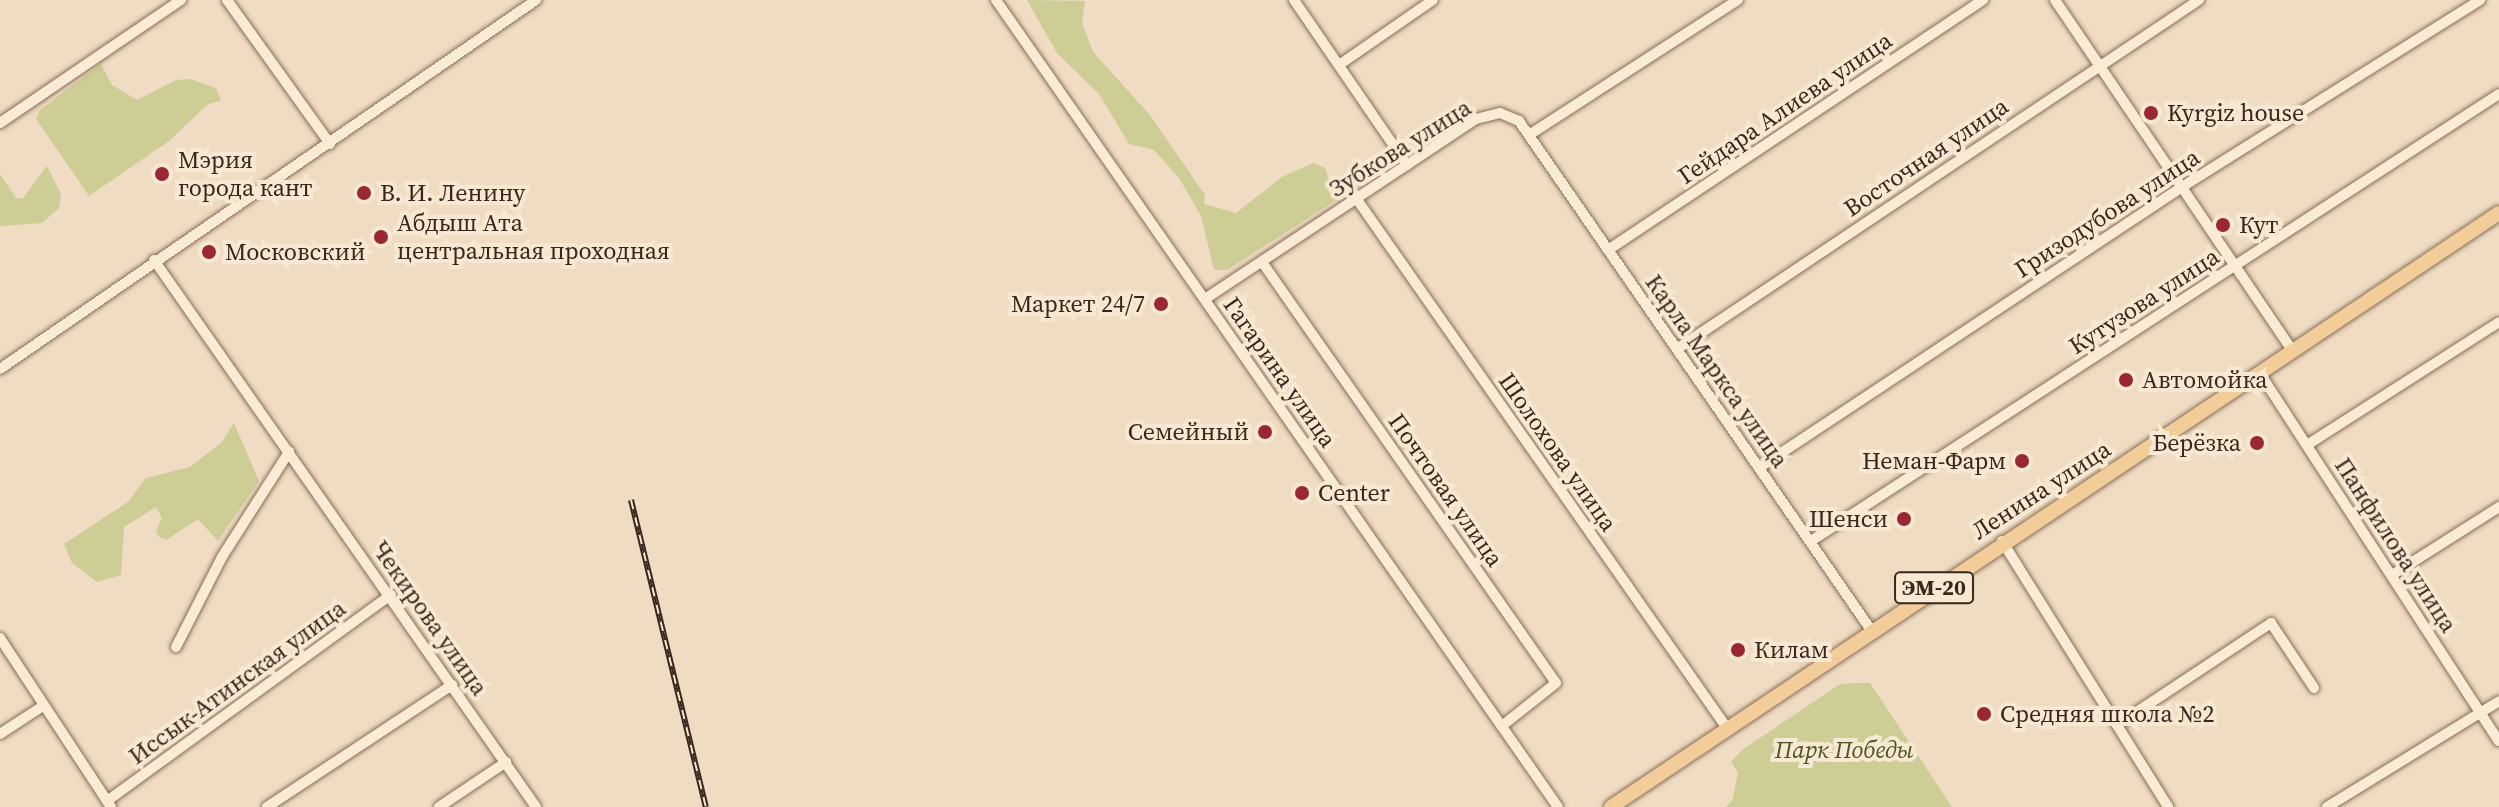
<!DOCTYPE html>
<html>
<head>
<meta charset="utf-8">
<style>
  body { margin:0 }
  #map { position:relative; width:2499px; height:807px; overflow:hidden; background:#efdcc2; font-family:"Source Serif 4",serif }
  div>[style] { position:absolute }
  .green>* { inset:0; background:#cdcd95 }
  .roads { filter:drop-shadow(0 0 2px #896d59) drop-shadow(0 0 2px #896d59) }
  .minor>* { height:10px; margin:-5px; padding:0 5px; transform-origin:5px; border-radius:5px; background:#f9ebd5 }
  .major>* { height:14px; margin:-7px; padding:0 7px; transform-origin:7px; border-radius:7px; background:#f3cd99 }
  .rail>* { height:6px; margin-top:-3px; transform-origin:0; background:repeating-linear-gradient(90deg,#f6e8d2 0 9px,#39271d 0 18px); box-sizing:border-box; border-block:2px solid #39271d }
  .dots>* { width:22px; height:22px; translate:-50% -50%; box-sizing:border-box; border:4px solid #f6e8d2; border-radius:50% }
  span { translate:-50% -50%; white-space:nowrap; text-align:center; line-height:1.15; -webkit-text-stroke:8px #f6e8d2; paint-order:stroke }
  .shield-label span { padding:2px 6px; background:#f6e8d2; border:2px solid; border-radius:6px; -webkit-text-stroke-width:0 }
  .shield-label { font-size:22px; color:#39271d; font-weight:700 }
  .street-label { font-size:24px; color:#39271d }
  .poi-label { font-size:24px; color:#39271d }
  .left { translate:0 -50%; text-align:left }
  .right { translate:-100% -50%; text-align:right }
  .park-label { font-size:24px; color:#4e5523; font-style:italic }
</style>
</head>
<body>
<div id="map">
  <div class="green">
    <i style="clip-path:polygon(1027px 0,1085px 1px,1082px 23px,1093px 52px,1150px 115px,1205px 195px,1204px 204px,1236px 213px,1282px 177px,1313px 163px,1325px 168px,1336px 200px,1227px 270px,1214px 270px,1201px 216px,1179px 178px,1154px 150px,1129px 144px,1099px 94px,1057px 53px)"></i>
    <i style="clip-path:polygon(101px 64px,112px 85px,137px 100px,176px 80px,190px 79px,216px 88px,221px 101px,208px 104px,169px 141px,89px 196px,36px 119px,40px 110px)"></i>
    <i style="clip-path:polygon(47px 166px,61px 194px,59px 208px,42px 223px,0 226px,0 174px,16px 198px,23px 198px)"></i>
    <i style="clip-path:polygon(234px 423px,259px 481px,218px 541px,198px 519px,166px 540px,159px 537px,156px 531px,162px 518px,156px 507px,124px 527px,121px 575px,97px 582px,72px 563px,64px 544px,128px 502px,146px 478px,190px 467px,221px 443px)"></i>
    <i style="clip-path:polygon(1858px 683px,1870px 683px,1952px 807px,1726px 807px,1733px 799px,1738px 772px,1731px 762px,1742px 750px,1840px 684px)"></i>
  </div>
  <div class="roads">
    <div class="minor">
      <i style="left:227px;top:0;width:177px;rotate:54.4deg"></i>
      <i style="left:996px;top:0;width:983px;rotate:55.15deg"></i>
      <i style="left:1294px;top:0;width:200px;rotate:55.6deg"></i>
      <i style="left:2055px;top:0;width:423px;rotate:55.9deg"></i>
      <i style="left:1339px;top:65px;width:114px;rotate:-34.7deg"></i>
      <i style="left:0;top:123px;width:219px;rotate:-34.2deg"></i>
      <i style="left:1529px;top:135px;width:249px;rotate:-32.9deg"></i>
      <i style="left:1356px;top:198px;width:647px;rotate:55.01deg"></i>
      <i style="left:1608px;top:250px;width:451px;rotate:-33.7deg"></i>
      <i style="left:154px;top:260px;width:667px;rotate:55.07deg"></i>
      <i style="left:1262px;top:262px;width:513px;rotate:55.07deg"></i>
      <i style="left:1556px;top:683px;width:69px;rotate:141.5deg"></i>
      <i style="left:1205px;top:299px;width:325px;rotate:-33.6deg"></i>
      <i style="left:1476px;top:119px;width:25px;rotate:-14deg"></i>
      <i style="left:1500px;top:113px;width:21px;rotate:23deg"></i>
      <i style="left:1519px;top:121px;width:619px;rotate:55.33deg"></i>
      <i style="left:1677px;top:349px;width:628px;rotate:-33.77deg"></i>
      <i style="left:0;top:369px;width:651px;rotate:-34.54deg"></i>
      <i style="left:2259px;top:372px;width:440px;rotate:57deg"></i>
      <i style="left:2307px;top:445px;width:228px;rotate:-32.6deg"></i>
      <i style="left:1760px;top:467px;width:506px;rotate:-33.56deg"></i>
      <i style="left:2182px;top:187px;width:352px;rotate:-32.1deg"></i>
      <i style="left:1811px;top:541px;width:820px;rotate:-33.01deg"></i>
      <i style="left:2002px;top:541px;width:314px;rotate:58deg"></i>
      <i style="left:2392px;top:575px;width:127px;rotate:-32.4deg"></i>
      <i style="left:0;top:638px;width:202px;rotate:56.7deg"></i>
      <i style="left:176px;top:647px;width:101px;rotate:-62.9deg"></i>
      <i style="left:222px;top:557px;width:125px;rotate:-57.5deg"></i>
      <i style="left:2117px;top:725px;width:185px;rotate:-33.5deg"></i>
      <i style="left:2271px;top:623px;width:78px;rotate:56.5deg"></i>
      <i style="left:0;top:734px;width:51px;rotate:-33.1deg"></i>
      <i style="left:107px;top:801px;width:351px;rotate:-36deg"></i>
      <i style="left:267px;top:807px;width:222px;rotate:-33.4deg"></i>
      <i style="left:439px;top:807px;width:81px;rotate:-33.9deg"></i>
      <i style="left:2327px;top:807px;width:202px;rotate:-31.6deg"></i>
    </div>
    <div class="major">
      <i style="left:1611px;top:807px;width:1068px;rotate:-33.78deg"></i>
    </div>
  </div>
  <div class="rail">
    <i style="left:631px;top:500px;width:316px;rotate:76.3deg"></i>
  </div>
  <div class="dots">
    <i style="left:2151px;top:113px;background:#9a2735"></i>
    <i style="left:162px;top:174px;background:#9a2735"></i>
    <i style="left:364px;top:193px;background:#9a2735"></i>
    <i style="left:2223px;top:225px;background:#9a2735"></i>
    <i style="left:381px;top:237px;background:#9a2735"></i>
    <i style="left:209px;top:252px;background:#9a2735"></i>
    <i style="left:1161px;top:304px;background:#9a2735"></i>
    <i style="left:2126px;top:380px;background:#9a2735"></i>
    <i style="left:1265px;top:432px;background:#9a2735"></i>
    <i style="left:2257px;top:443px;background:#9a2735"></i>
    <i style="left:2022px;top:461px;background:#9a2735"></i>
    <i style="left:1302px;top:493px;background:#9a2735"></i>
    <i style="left:1904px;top:519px;background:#9a2735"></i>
    <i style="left:1738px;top:650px;background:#9a2735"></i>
    <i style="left:1984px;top:714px;background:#9a2735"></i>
  </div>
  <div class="shield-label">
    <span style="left:1934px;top:588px">ЭМ-20</span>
  </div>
  <div class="street-label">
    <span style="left:1785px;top:108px;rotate:-34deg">Гейдара Алиева улица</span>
    <span style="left:1400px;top:148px;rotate:-32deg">Зубкова улица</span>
    <span style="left:1926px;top:157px;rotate:-34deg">Восточная улица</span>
    <span style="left:2107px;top:213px;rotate:-33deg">Гризодубова улица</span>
    <span style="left:2144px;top:301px;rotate:-33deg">Кутузова улица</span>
    <span style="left:1717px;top:371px;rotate:55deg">Карла Маркса улица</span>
    <span style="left:1280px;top:372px;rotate:55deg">Гагарина улица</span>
    <span style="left:1558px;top:452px;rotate:55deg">Шолохова улица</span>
    <span style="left:1446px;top:490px;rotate:55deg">Почтовая улица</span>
    <span style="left:2041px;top:490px;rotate:-33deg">Ленина улица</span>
    <span style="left:2396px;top:545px;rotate:57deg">Панфилова улица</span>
    <span style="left:430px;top:618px;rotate:55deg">Чекирова улица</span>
    <span style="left:237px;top:682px;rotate:-36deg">Иссык-Атинская улица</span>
  </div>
  <div class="poi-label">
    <span class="left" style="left:2167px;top:113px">Kyrgiz house</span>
    <span class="left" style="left:178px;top:174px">Мэрия<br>города кант</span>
    <span class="left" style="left:380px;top:193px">В. И. Ленину</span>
    <span class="left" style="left:397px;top:237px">Абдыш Ата<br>центральная проходная</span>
    <span class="left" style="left:2239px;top:225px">Кут</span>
    <span class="left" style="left:225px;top:252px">Московский</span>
    <span class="right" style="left:1145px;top:304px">Маркет 24/7</span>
    <span class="left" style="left:2142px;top:380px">Автомойка</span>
    <span class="right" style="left:1249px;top:432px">Семейный</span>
    <span class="right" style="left:2241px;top:443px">Берёзка</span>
    <span class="right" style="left:2006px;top:461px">Неман-Фарм</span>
    <span class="left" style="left:1318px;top:493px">Center</span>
    <span class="right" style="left:1888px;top:519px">Шенси</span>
    <span class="left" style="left:1754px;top:650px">Килам</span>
    <span class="left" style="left:2000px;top:714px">Средняя школа №2</span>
  </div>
  <div class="park-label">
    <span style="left:1844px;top:750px">Парк Победы</span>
  </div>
</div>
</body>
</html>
